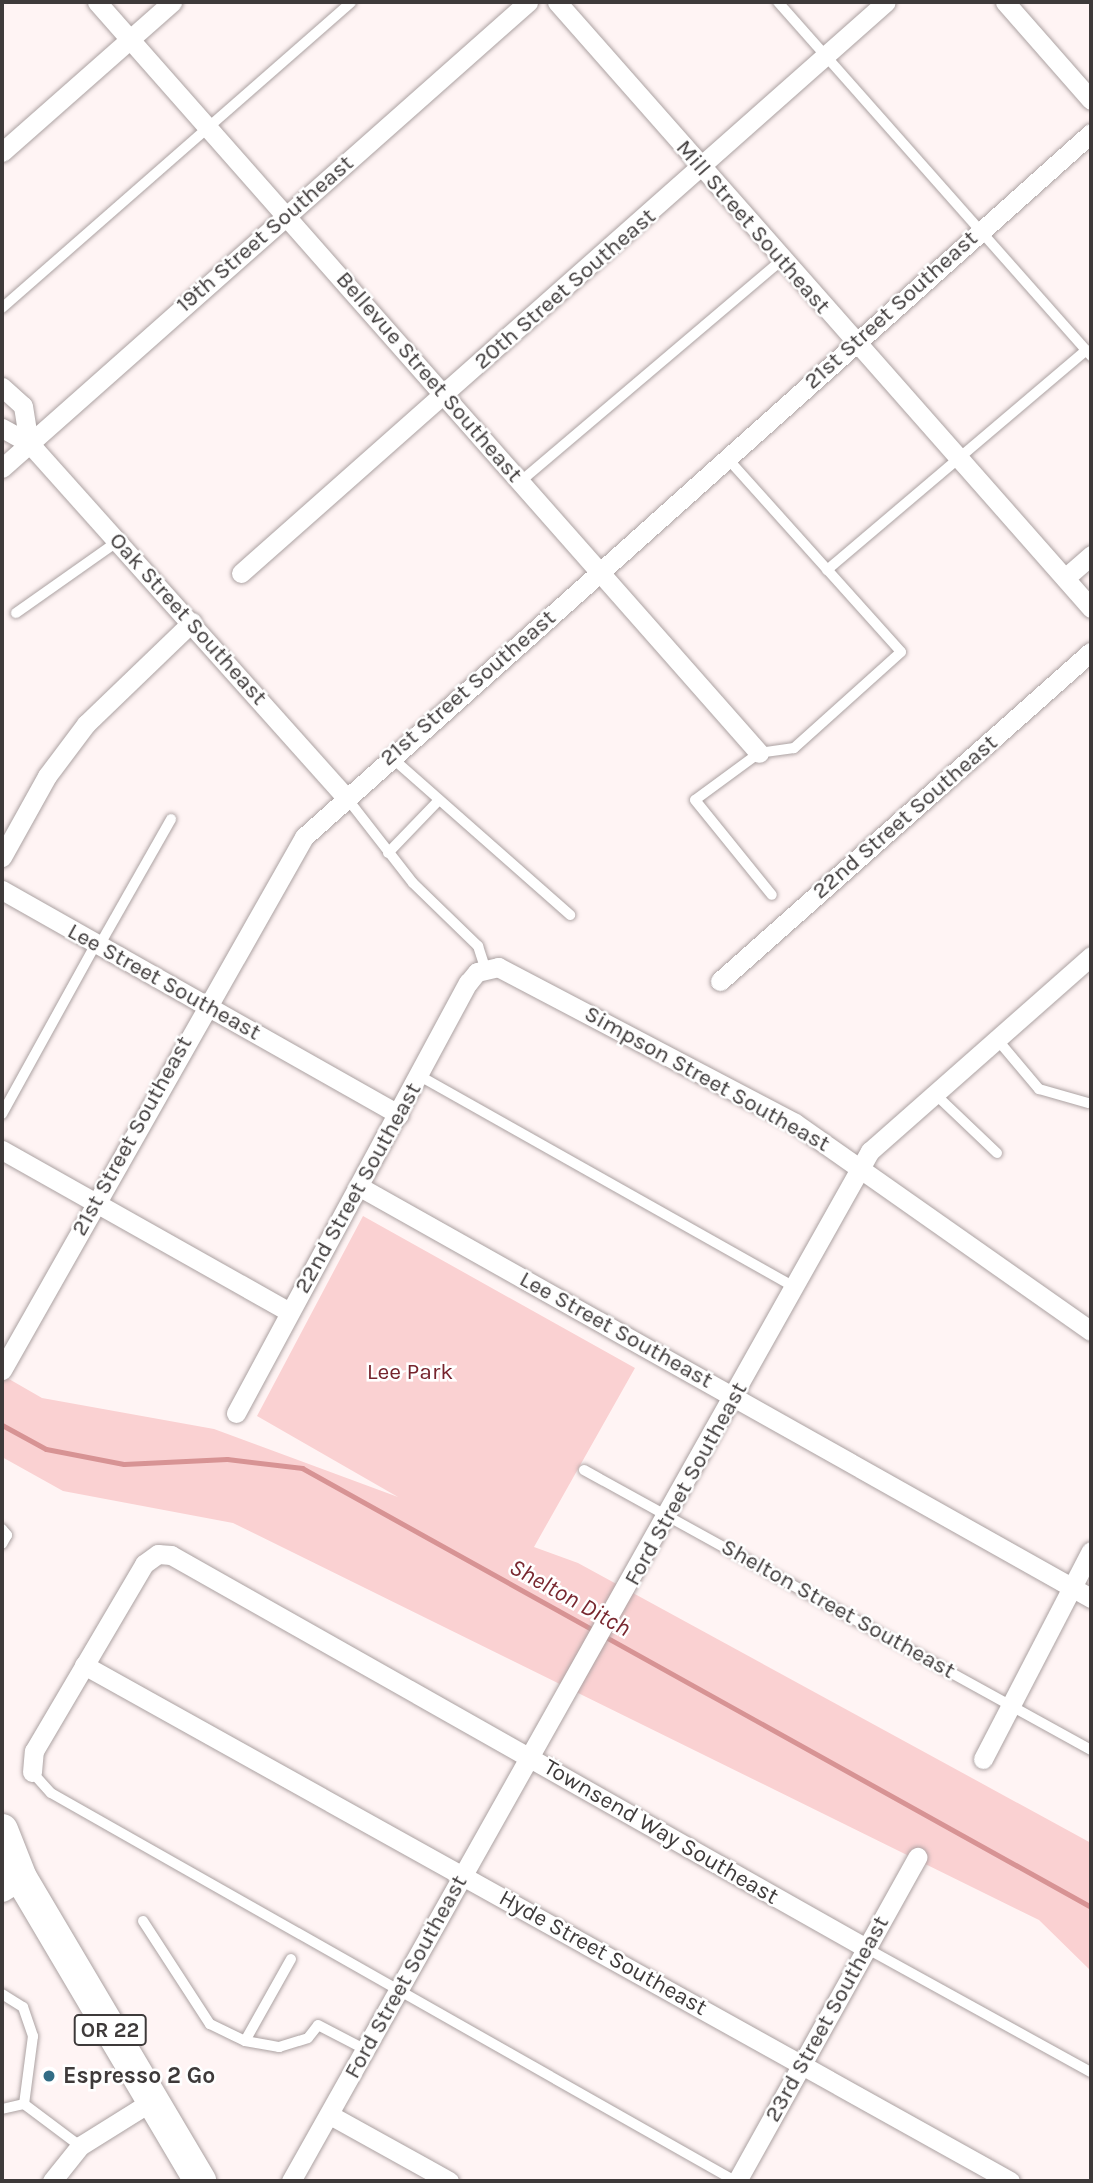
<!DOCTYPE html>
<html>
<head>
<meta charset="utf-8">
<style>
  body { margin:0 }
  #map { position:relative; width:1093px; height:2183px; overflow:hidden; background:#fff4f4; font-family:Karla,sans-serif }
  div>[style] { position:absolute }
  .green>* { inset:0; background:#fad1d2 }
  .stream>* { height:5px; margin:-2.5px; padding:0 2.5px; transform-origin:2.5px; border-radius:2.5px; background:#d79394 }
  .roads { filter:drop-shadow(0 0 2px #aca2a2) drop-shadow(0 0 2px #aca2a2) }
  .service>* { height:10px; margin:-5px; padding:0 5px; transform-origin:5px; border-radius:5px; background:#fff }
  .minor>* { height:19px; margin:-9.5px; padding:0 9.5px; transform-origin:9.5px; border-radius:9.5px; background:#fff }
  .tertiary>* { height:23px; margin:-11.5px; padding:0 11.5px; transform-origin:11.5px; border-radius:11.5px; background:#fff }
  .trunk>* { height:32px; margin:-16px; padding:0 16px; transform-origin:16px; border-radius:16px; background:#fff }
  .dots>* { width:19px; height:19px; translate:-50% -50%; box-sizing:border-box; border:4px solid #fff; border-radius:50% }
  span { translate:-50% -50%; white-space:nowrap; text-align:center; line-height:1.15; -webkit-text-stroke:5px #fff; paint-order:stroke }
  .shield-label span { padding:2px 5px; background:#fff; border:2px solid; border-radius:5px; -webkit-text-stroke-width:0 }
  .shield-label { font-size:21px; color:#3e3a3a; font-weight:700 }
  .street-label { font-size:23px; color:#3e3a3a }
  .park-label { font-size:23px; color:#76242d }
  .poi-label { font-size:23px; color:#3e3a3a; font-weight:700 }
  .left { translate:0 -50%; text-align:left }
  .water-label { font-size:24px; color:#792830; font-style:italic }
  .frame { position:absolute; inset:0; border:4px solid #3e3a3a; pointer-events:none }
</style>
</head>
<body>
<div id="map">
  <div class="green">
    <i style="clip-path:polygon(363px 1216px,635px 1368px,534px 1547px,578px 1563px,1091px 1843px,1091px 1971px,1039px 1920px,233px 1523px,63px 1491px,2px 1457px,2px 1375px,42px 1398px,214px 1429px,398px 1497px,257px 1416px)"></i>
  </div>
  <div class="stream">
    <i style="left:2px;top:1425px;width:50px;rotate:28.6deg"></i>
    <i style="left:46px;top:1449px;width:79px;rotate:10.9deg"></i>
    <i style="left:124px;top:1464px;width:103px;rotate:-2.8deg"></i>
    <i style="left:227px;top:1459px;width:76px;rotate:6.8deg"></i>
    <i style="left:302px;top:1468px;width:903px;rotate:29.09deg"></i>
  </div>
  <div class="roads">
    <div class="service">
      <i style="left:778px;top:2px;width:473px;rotate:48.5deg"></i>
      <i style="left:2px;top:308px;width:464px;rotate:-41.2deg"></i>
      <i style="left:728px;top:459px;width:259px;rotate:48.1deg"></i>
      <i style="left:901px;top:652px;width:144px;rotate:138.1deg"></i>
      <i style="left:794px;top:748px;width:35px;rotate:172deg"></i>
      <i style="left:759px;top:753px;width:79px;rotate:143.7deg"></i>
      <i style="left:695px;top:800px;width:122px;rotate:51deg"></i>
      <i style="left:521px;top:481px;width:342px;rotate:-40.3deg"></i>
      <i style="left:827px;top:570px;width:340px;rotate:-40.3deg"></i>
      <i style="left:16px;top:613px;width:125px;rotate:-35.2deg"></i>
      <i style="left:391px;top:757px;width:239px;rotate:41.4deg"></i>
      <i style="left:346px;top:797px;width:109px;rotate:52.1deg"></i>
      <i style="left:413px;top:883px;width:91px;rotate:44.1deg"></i>
      <i style="left:478px;top:946px;width:23px;rotate:72deg"></i>
      <i style="left:388px;top:853px;width:72px;rotate:-46.1deg"></i>
      <i style="left:99px;top:946px;width:146px;rotate:-60.4deg"></i>
      <i style="left:996px;top:1038px;width:67px;rotate:49.9deg"></i>
      <i style="left:1039px;top:1089px;width:51px;rotate:15.9deg"></i>
      <i style="left:420px;top:1076px;width:432px;rotate:29.4deg"></i>
      <i style="left:934px;top:1093px;width:87px;rotate:43.6deg"></i>
      <i style="left:2px;top:1114px;width:194px;rotate:-61.1deg"></i>
      <i style="left:584px;top:1470px;width:579px;rotate:28.91deg"></i>
      <i style="left:2px;top:1529px;width:8px;rotate:50deg"></i>
      <i style="left:7px;top:1535px;width:10px;rotate:119deg"></i>
      <i style="left:32px;top:1772px;width:28px;rotate:48deg"></i>
      <i style="left:51px;top:1793px;width:786px;rotate:29.56deg"></i>
      <i style="left:143px;top:1921px;width:123px;rotate:57deg"></i>
      <i style="left:210px;top:2024px;width:39px;rotate:26deg"></i>
      <i style="left:245px;top:2041px;width:35px;rotate:10deg"></i>
      <i style="left:279px;top:2047px;width:30px;rotate:-17deg"></i>
      <i style="left:308px;top:2038px;width:16px;rotate:-52deg"></i>
      <i style="left:318px;top:2025px;width:54px;rotate:27.5deg"></i>
      <i style="left:866px;top:1948px;width:257px;rotate:28.9deg"></i>
      <i style="left:2px;top:1994px;width:25px;rotate:32deg"></i>
      <i style="left:23px;top:2007px;width:31px;rotate:71deg"></i>
      <i style="left:33px;top:2036px;width:69px;rotate:97.5deg"></i>
      <i style="left:245px;top:2041px;width:94px;rotate:-60.7deg"></i>
      <i style="left:2px;top:2109px;width:23px;rotate:-13deg"></i>
      <i style="left:24px;top:2104px;width:70px;rotate:36.9deg"></i>
    </div>
    <div class="minor">
      <i style="left:97px;top:2px;width:1001px;rotate:48.6deg"></i>
      <i style="left:557px;top:2px;width:808px;rotate:48.61deg"></i>
      <i style="left:1005px;top:2px;width:130px;rotate:48.7deg"></i>
      <i style="left:2px;top:152px;width:227px;rotate:-41.4deg"></i>
      <i style="left:2px;top:387px;width:28px;rotate:42deg"></i>
      <i style="left:23px;top:406px;width:37px;rotate:81deg"></i>
      <i style="left:2px;top:428px;width:31px;rotate:29deg"></i>
      <i style="left:29px;top:443px;width:474px;rotate:48.2deg"></i>
      <i style="left:2px;top:468px;width:703px;rotate:-41.54deg"></i>
      <i style="left:241px;top:573px;width:861px;rotate:-41.52deg"></i>
      <i style="left:1065px;top:578px;width:35px;rotate:-41deg"></i>
      <i style="left:2px;top:857px;width:93px;rotate:-60.9deg"></i>
      <i style="left:47px;top:776px;width:65px;rotate:-53.1deg"></i>
      <i style="left:86px;top:724px;width:147px;rotate:-43.9deg"></i>
      <i style="left:2px;top:890px;width:456px;rotate:29.5deg"></i>
      <i style="left:720px;top:981px;width:496px;rotate:-41.6deg"></i>
      <i style="left:2px;top:1150px;width:330px;rotate:29.4deg"></i>
      <i style="left:360px;top:1187px;width:839px;rotate:29.35deg"></i>
      <i style="left:2px;top:1370px;width:613px;rotate:-60.46deg"></i>
      <i style="left:304px;top:837px;width:1056px;rotate:-41.81deg"></i>
      <i style="left:236px;top:1413px;width:489px;rotate:-61.7deg"></i>
      <i style="left:468px;top:983px;width:14px;rotate:-51deg"></i>
      <i style="left:477px;top:972px;width:22px;rotate:-13deg"></i>
      <i style="left:498px;top:967px;width:335px;rotate:27.7deg"></i>
      <i style="left:795px;top:1123px;width:362px;rotate:35.1deg"></i>
      <i style="left:84px;top:1665px;width:1060px;rotate:29.13deg"></i>
      <i style="left:983px;top:1759px;width:234px;rotate:-62.6deg"></i>
      <i style="left:32px;top:1772px;width:21px;rotate:-85deg"></i>
      <i style="left:34px;top:1751px;width:217px;rotate:-59.5deg"></i>
      <i style="left:144px;top:1564px;width:17px;rotate:-36deg"></i>
      <i style="left:158px;top:1554px;width:13px;rotate:4deg"></i>
      <i style="left:171px;top:1555px;width:798px;rotate:29.49deg"></i>
      <i style="left:330px;top:2115px;width:136px;rotate:29deg"></i>
      <i style="left:52px;top:2181px;width:45px;rotate:-51.3deg"></i>
      <i style="left:80px;top:2146px;width:85px;rotate:-32deg"></i>
      <i style="left:291px;top:2181px;width:1182px;rotate:-60.66deg"></i>
      <i style="left:870px;top:1151px;width:295px;rotate:-41.4deg"></i>
      <i style="left:737px;top:2181px;width:371px;rotate:-60.9deg"></i>
    </div>
    <div class="tertiary">
      <i style="left:2px;top:1890px;width:22px;rotate:-32deg"></i>
    </div>
    <div class="trunk">
      <i style="left:2px;top:1830px;width:52px;rotate:68.4deg"></i>
      <i style="left:21px;top:1878px;width:352px;rotate:59.4deg"></i>
    </div>
  </div>
  <div class="dots">
    <i style="left:49px;top:2076px;background:#336d86"></i>
  </div>
  <div class="shield-label">
    <span style="left:110px;top:2030px">OR 22</span>
  </div>
  <div class="street-label">
    <span style="left:753px;top:227px;rotate:49deg">Mill Street Southeast</span>
    <span style="left:265px;top:234px;rotate:-41deg">19th Street Southeast</span>
    <span style="left:565px;top:289px;rotate:-41deg">20th Street Southeast</span>
    <span style="left:891px;top:310px;rotate:-42deg">21st Street Southeast</span>
    <span style="left:429px;top:377px;rotate:49deg">Bellevue Street Southeast</span>
    <span style="left:188px;top:619px;rotate:48deg">Oak Street Southeast</span>
    <span style="left:468px;top:688px;rotate:-41deg">21st Street Southeast</span>
    <span style="left:905px;top:817px;rotate:-41deg">22nd Street Southeast</span>
    <span style="left:164px;top:982px;rotate:29deg">Lee Street Southeast</span>
    <span style="left:707px;top:1079px;rotate:29deg">Simpson Street Southeast</span>
    <span style="left:132px;top:1136px;rotate:-61deg">21st Street Southeast</span>
    <span style="left:358px;top:1188px;rotate:-61deg">22nd Street Southeast</span>
    <span style="left:616px;top:1330px;rotate:29deg">Lee Street Southeast</span>
    <span style="left:686px;top:1484px;rotate:-61deg">Ford Street Southeast</span>
    <span style="left:838px;top:1609px;rotate:29deg">Shelton Street Southeast</span>
    <span style="left:661px;top:1832px;rotate:30deg">Townsend Way Southeast</span>
    <span style="left:603px;top:1953px;rotate:29deg">Hyde Street Southeast</span>
    <span style="left:406px;top:1977px;rotate:-61deg">Ford Street Southeast</span>
    <span style="left:827px;top:2019px;rotate:-61deg">23rd Street Southeast</span>
  </div>
  <div class="park-label">
    <span style="left:410px;top:1372px">Lee Park</span>
  </div>
  <div class="poi-label">
    <span class="left" style="left:63px;top:2076px">Espresso 2 Go</span>
  </div>
  <div class="water-label">
    <span style="left:570px;top:1598px;rotate:29deg">Shelton Ditch</span>
  </div>
  <div class="frame"></div>
</div>
</body>
</html>
